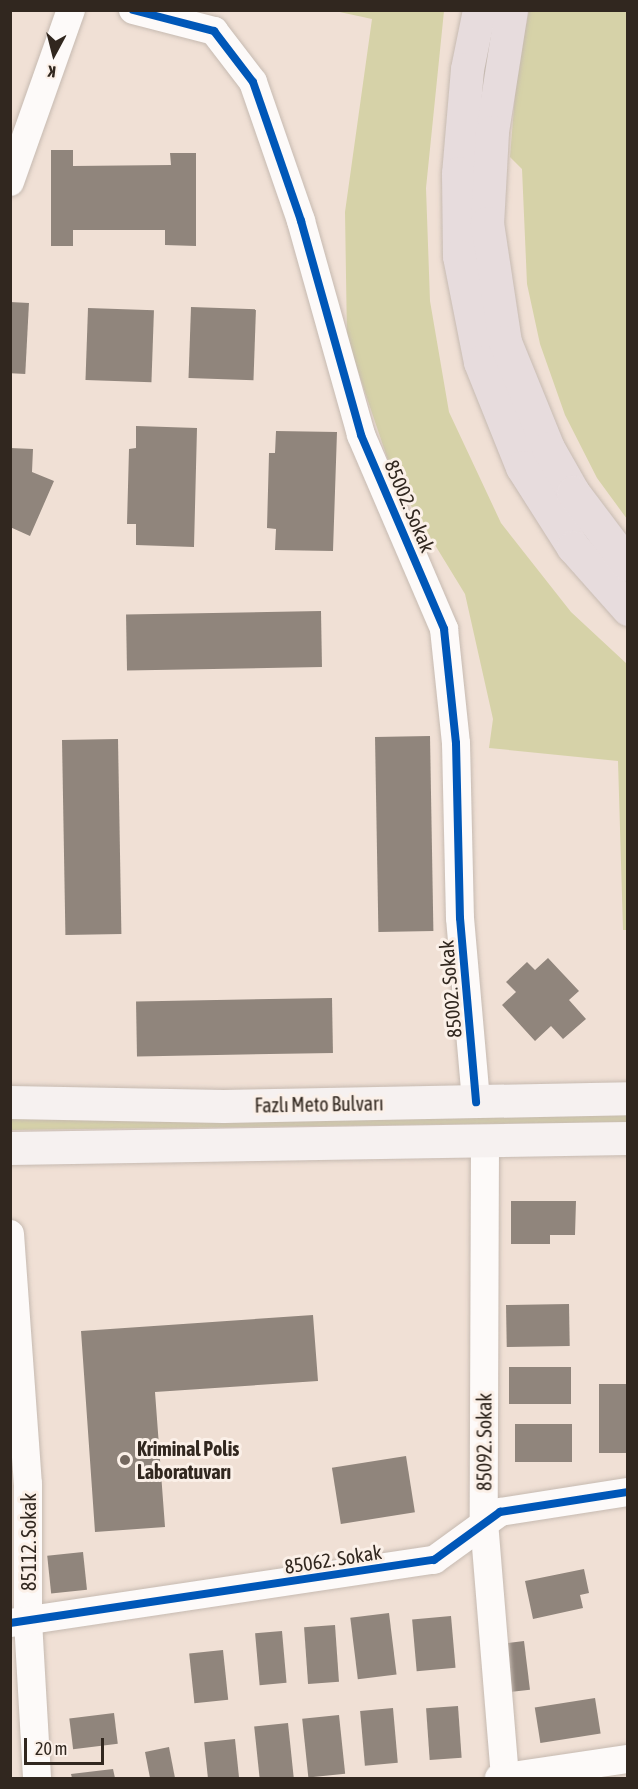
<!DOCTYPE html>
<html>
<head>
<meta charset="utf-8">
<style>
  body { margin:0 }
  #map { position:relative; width:638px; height:1789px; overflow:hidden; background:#f0e0d5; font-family:"Asap Condensed",sans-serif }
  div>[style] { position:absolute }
  .green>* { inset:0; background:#d6d2a8 }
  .building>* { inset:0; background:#90857c; transform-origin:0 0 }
  .roads { filter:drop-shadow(0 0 2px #c6bab1) drop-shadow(0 0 2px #c6bab1) }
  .street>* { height:28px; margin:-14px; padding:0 14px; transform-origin:14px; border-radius:14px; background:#fdfaf9 }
  .secondary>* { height:33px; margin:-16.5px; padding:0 16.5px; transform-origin:16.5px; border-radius:16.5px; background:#f6f1f0 }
  .highway>* { height:33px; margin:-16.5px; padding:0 16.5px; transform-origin:16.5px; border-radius:16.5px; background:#e7dcdd }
  .cycleway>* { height:8px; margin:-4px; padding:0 4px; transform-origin:4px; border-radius:4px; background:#0057b8 }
  .dots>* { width:16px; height:16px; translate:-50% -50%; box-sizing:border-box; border:3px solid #fbf0e8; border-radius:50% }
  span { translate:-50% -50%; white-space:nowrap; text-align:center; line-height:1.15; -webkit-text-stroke:6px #fbf0e8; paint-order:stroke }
  .street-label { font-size:20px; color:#31271f }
  .poi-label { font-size:20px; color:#31271f; font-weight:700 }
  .left { translate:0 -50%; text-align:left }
  .frame { position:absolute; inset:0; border:12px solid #31271f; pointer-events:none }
  .north { position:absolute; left:24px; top:24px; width:60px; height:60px; -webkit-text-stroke:4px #fbf0e8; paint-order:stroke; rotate:187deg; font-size:16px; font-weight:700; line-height:24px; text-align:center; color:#31271f }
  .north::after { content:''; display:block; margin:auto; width:21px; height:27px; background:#31271f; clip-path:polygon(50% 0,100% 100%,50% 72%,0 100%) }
  .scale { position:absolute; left:24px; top:1738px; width:80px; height:27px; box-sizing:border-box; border:3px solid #31271f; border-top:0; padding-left:8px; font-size:18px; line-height:21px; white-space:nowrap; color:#31271f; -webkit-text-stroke:4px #fbf0e8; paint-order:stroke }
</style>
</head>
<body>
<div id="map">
  <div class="green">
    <i style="clip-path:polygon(335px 11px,444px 11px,426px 188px,430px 301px,449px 412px,501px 523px,571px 612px,627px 664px,627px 930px,623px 930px,618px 761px,489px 748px,493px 719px,465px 594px,394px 478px,347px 339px,345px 212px,372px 19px)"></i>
    <i style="clip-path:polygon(529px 11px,627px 11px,627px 519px,597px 478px,565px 415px,540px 344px,527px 284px,522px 169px,510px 157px,517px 70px)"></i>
    <i style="clip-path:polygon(628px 1110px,627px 1122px,11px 1130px,10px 1117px,197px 1122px)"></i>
  </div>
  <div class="building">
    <i style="clip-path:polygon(51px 150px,73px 150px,73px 166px,171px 165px,170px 153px,196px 153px,196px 246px,165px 245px,165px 230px,73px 230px,73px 246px,51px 246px)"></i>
    <i style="left:10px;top:302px;width:19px;height:71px;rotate:3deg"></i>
    <i style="left:191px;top:307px;width:65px;height:71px;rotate:2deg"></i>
    <i style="left:88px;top:308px;width:66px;height:72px;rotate:2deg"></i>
    <i style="clip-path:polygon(136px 426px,197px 428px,194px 547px,136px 545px,136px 524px,127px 524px,129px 449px,136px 448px)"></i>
    <i style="clip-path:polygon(276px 431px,337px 432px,333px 551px,275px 550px,276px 529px,267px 528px,269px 453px,275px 453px)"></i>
    <i style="clip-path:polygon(10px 448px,33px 449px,32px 472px,54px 481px,30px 536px,10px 527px)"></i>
    <i style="left:321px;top:611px;width:56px;height:195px;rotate:89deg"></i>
    <i style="left:430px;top:736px;width:195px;height:55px;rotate:89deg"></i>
    <i style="left:118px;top:739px;width:195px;height:56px;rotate:89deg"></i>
    <i style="clip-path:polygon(548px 958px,579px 991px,569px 1000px,586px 1019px,563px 1039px,551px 1026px,535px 1041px,502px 1005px,516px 992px,506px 982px,527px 962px,535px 970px)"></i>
    <i style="left:332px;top:998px;width:55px;height:196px;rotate:89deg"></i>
    <i style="clip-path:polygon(511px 1201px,576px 1201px,575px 1235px,550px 1235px,550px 1244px,511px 1244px)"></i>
    <i style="left:569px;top:1304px;width:42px;height:63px;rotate:89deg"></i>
    <i style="clip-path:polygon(313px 1315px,318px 1381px,155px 1392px,165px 1527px,95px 1532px,81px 1331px)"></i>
    <i style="left:509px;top:1367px;width:62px;height:37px"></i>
    <i style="left:599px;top:1384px;width:27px;height:69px"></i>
    <i style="left:572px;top:1424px;width:38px;height:57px;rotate:90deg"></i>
    <i style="left:406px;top:1456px;width:57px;height:75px;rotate:81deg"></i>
    <i style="left:83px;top:1552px;width:38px;height:36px;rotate:84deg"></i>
    <i style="clip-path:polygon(584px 1569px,589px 1593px,580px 1595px,583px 1608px,533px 1619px,525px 1581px)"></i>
    <i style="left:389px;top:1613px;width:62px;height:39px;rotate:83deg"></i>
    <i style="left:451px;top:1616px;width:52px;height:39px;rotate:85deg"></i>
    <i style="left:335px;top:1625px;width:57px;height:31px;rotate:86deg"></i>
    <i style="left:282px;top:1631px;width:52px;height:27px;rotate:85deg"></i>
    <i style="left:524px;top:1641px;width:49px;height:18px;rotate:83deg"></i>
    <i style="left:223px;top:1650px;width:50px;height:34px;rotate:84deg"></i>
    <i style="left:595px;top:1698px;width:36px;height:61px;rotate:81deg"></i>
    <i style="left:458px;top:1706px;width:52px;height:32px;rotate:86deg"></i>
    <i style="left:393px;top:1708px;width:55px;height:33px;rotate:85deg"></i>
    <i style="left:114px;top:1713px;width:31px;height:45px;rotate:83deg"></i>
    <i style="left:339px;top:1715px;width:59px;height:37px;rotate:84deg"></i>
    <i style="left:288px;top:1723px;width:55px;height:34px;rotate:84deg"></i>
    <i style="left:235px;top:1739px;width:39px;height:31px;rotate:84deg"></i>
    <i style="clip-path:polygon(169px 1747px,175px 1778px,150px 1778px,145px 1752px)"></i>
    <i style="clip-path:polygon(113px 1769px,115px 1778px,72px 1778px,71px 1774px)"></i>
  </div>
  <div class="roads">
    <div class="street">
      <i style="left:133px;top:10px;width:84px;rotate:14.5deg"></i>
      <i style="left:214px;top:31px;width:64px;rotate:52.6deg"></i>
      <i style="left:253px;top:82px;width:147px;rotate:70.9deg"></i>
      <i style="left:301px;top:221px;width:222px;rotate:74.3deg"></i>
      <i style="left:361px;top:435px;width:211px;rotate:66.8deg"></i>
      <i style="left:444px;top:629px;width:115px;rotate:84deg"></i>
      <i style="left:456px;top:743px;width:175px;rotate:88.7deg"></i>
      <i style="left:460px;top:918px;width:185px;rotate:85deg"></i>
      <i style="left:10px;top:182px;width:182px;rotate:-70.5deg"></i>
      <i style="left:485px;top:1141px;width:381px;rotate:90.2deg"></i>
      <i style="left:484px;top:1522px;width:257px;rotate:85.3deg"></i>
      <i style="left:10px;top:1234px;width:251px;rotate:85.9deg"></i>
      <i style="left:28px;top:1484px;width:137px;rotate:90deg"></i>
      <i style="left:28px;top:1621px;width:157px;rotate:86.7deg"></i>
      <i style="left:10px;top:1623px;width:429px;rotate:-8.5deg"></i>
      <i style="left:434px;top:1560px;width:82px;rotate:-36deg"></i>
      <i style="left:500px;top:1512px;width:130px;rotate:-8.9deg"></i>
      <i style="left:499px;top:1778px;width:130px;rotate:-8.4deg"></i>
    </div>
    <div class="secondary">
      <i style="left:10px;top:1102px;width:213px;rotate:1.1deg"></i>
      <i style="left:223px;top:1106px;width:405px;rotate:-1.1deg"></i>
      <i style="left:10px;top:1148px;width:618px;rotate:-0.93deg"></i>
    </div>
    <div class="highway">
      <i style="left:479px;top:10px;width:60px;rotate:101.5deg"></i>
      <i style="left:467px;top:69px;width:104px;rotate:94.9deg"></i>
      <i style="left:458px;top:173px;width:83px;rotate:89.3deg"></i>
      <i style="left:459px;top:256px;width:108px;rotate:78.8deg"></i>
      <i style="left:480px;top:362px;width:113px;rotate:68.2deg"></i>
      <i style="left:522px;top:467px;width:95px;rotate:57.5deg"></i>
      <i style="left:573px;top:547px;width:83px;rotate:48.4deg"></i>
      <i style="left:511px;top:10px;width:123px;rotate:98.9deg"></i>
      <i style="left:492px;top:132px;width:91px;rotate:93.1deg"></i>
      <i style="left:487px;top:223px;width:120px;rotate:81.4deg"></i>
      <i style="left:505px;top:342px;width:114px;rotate:67.9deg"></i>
      <i style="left:548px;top:448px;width:51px;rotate:60.4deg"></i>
      <i style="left:573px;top:492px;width:91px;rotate:53deg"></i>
    </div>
  </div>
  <div class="cycleway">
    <i style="left:133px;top:10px;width:84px;rotate:14.5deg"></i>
    <i style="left:214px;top:31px;width:64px;rotate:52.6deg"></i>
    <i style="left:253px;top:82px;width:147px;rotate:70.9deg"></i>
    <i style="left:301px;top:221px;width:222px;rotate:74.3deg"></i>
    <i style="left:361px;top:435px;width:211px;rotate:66.8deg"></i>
    <i style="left:444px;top:629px;width:115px;rotate:84deg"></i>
    <i style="left:456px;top:743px;width:175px;rotate:88.7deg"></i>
    <i style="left:460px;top:918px;width:185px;rotate:85deg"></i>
    <i style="left:10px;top:1623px;width:429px;rotate:-8.5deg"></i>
    <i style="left:434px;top:1560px;width:82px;rotate:-36deg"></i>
    <i style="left:500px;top:1512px;width:130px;rotate:-8.9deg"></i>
  </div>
  <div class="dots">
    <i style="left:125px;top:1460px;background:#74685f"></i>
  </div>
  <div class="street-label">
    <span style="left:410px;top:506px;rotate:67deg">85002. Sokak</span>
    <span style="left:450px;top:989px;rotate:-95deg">85002. Sokak</span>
    <span style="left:319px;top:1104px;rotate:-1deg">Fazlı Meto Bulvarı</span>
    <span style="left:484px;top:1442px;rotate:-90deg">85092. Sokak</span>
    <span style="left:28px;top:1542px;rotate:-90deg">85112. Sokak</span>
    <span style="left:333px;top:1559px;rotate:-9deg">85062. Sokak</span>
  </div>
  <div class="poi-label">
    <span class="left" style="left:137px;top:1460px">Kriminal Polis<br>Laboratuvarı</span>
  </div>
  <div class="frame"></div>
  <div class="north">K</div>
  <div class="scale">20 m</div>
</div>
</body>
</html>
